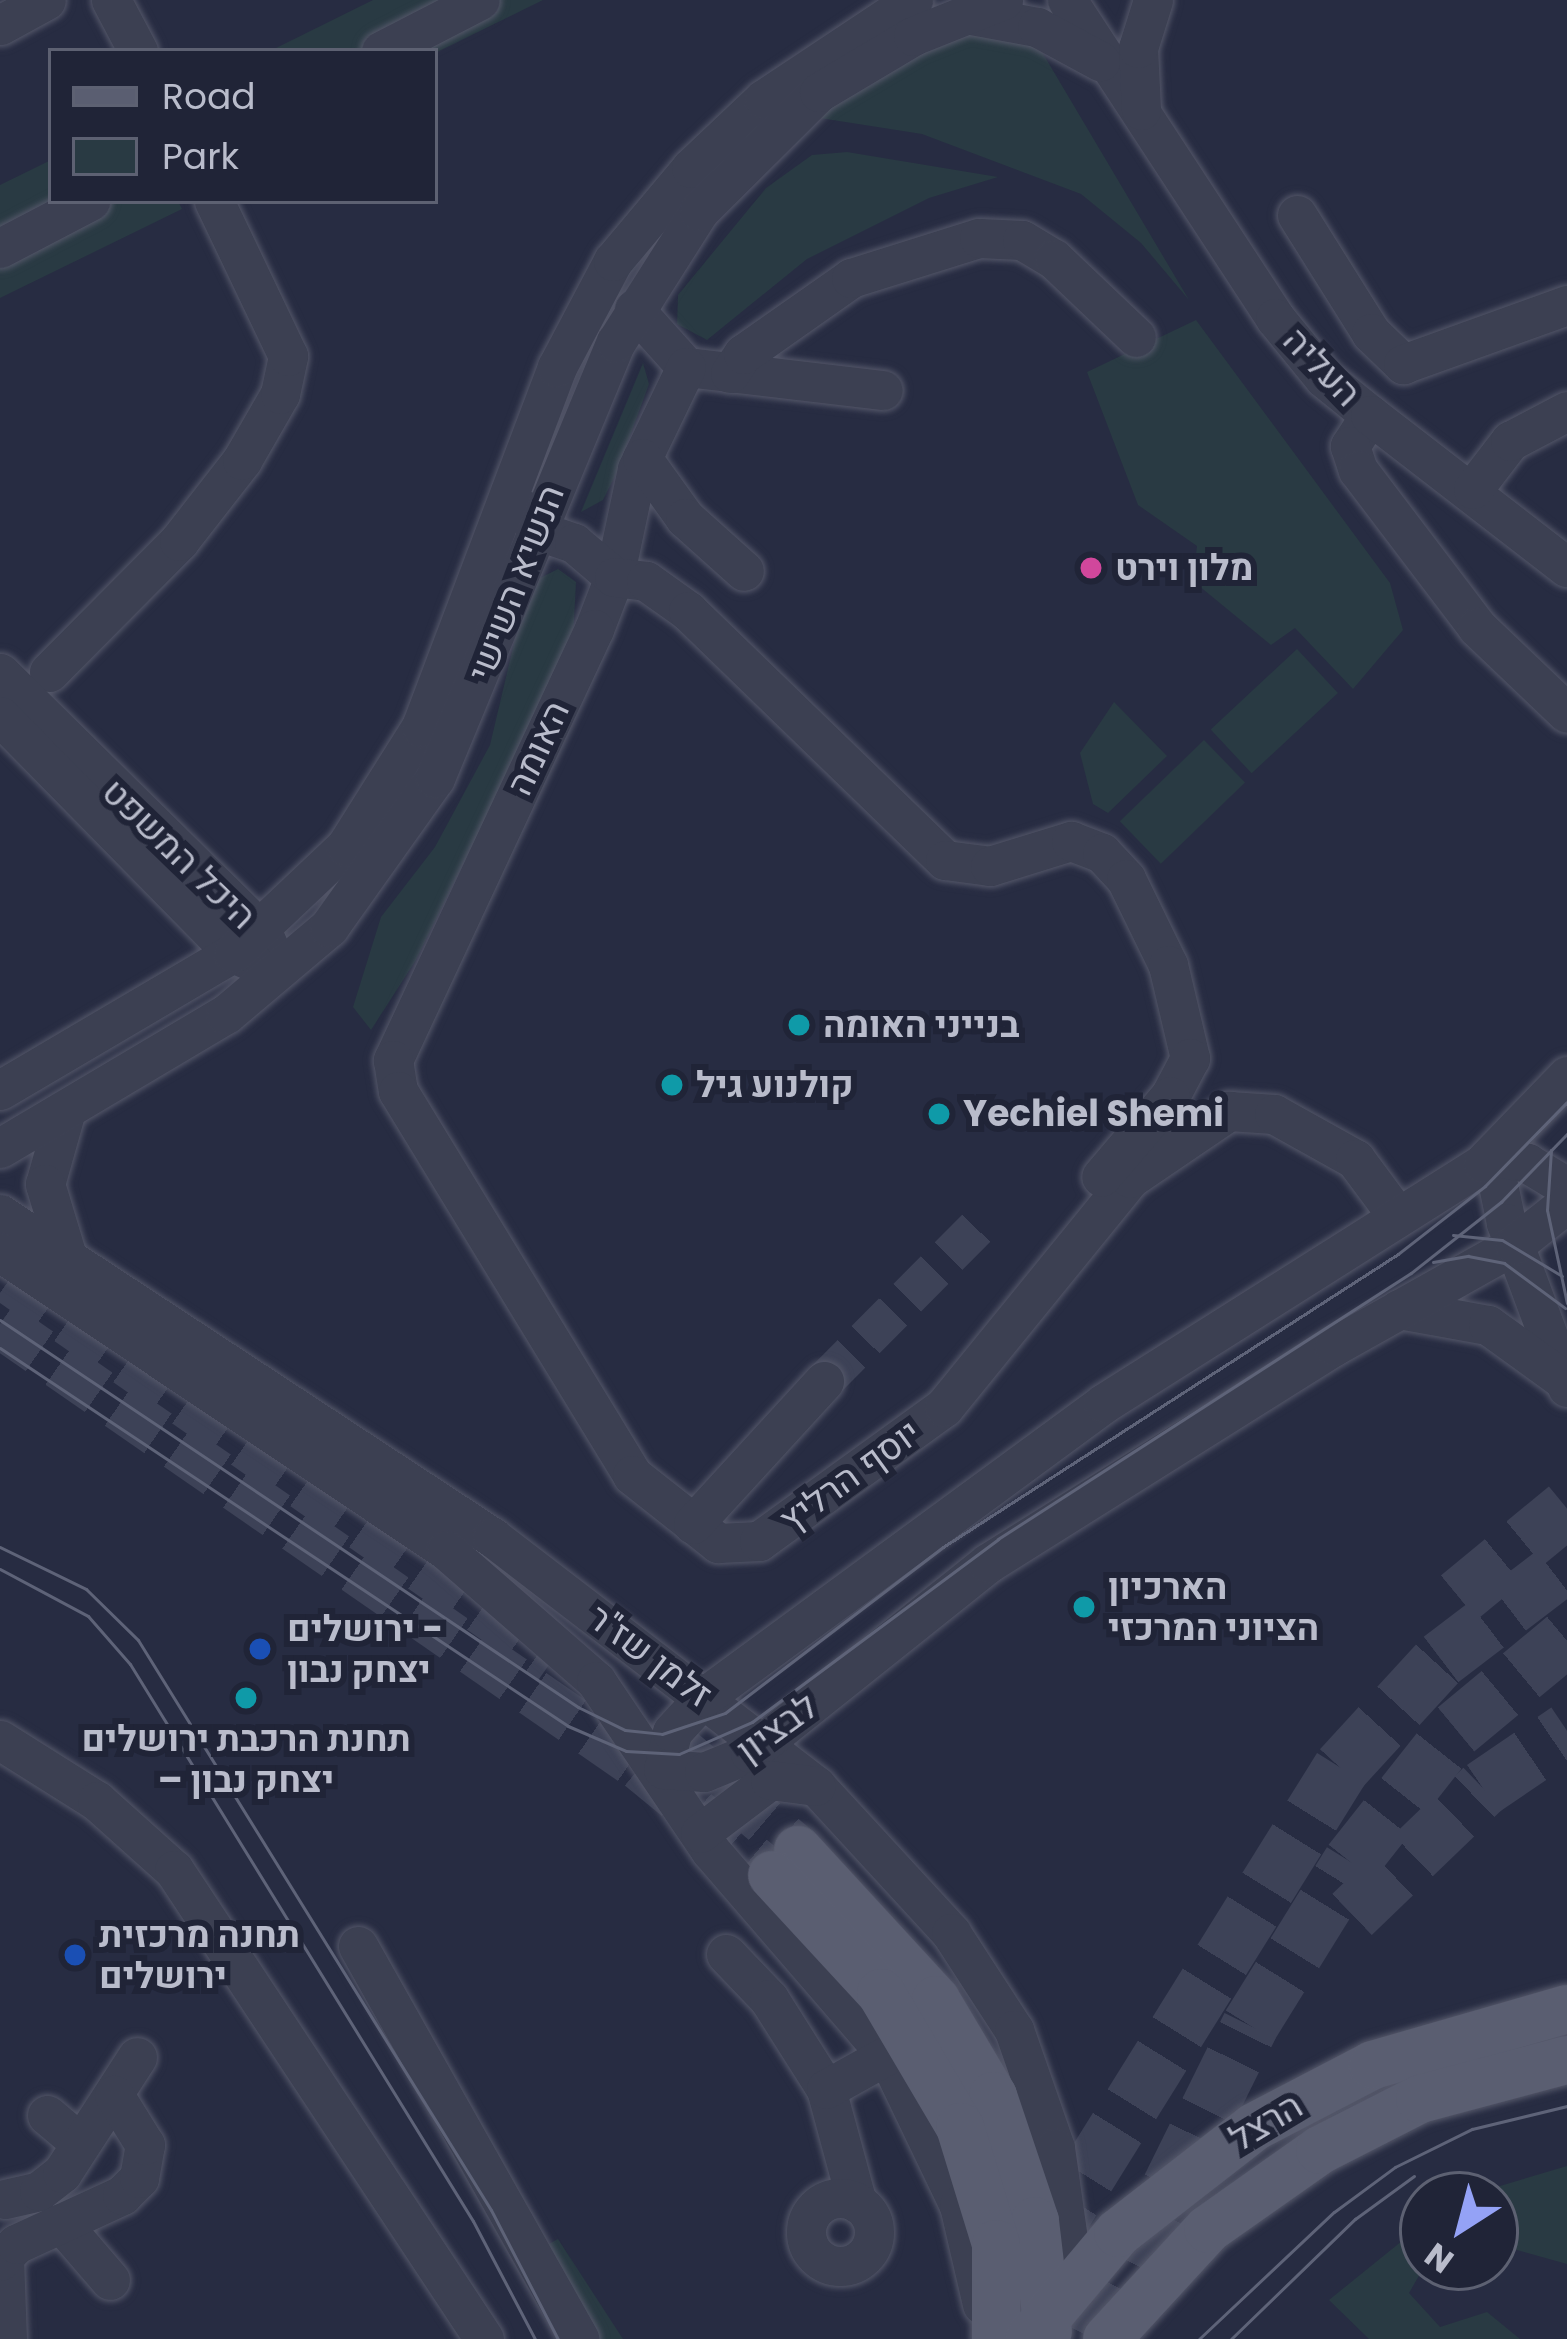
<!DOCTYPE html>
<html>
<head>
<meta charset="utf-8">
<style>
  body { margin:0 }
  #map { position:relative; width:1567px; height:2339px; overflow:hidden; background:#272c42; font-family:Poppins,Heebo,sans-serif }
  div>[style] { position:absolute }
  .green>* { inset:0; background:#293a43; transform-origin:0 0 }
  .minor-tunnel>* { height:39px; margin-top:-19.5px; transform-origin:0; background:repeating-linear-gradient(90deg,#3d4257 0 39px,transparent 0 59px) }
  .major-tunnel>* { height:48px; margin-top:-24px; transform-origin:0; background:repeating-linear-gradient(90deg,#3d4257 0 48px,transparent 0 72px) }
  .highway-tunnel>* { height:57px; margin-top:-28.5px; transform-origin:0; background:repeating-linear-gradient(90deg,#3d4257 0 57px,transparent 0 85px) }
  .roads { filter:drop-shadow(0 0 3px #545769) drop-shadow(0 0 3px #545769) }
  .minor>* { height:39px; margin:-19.5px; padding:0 19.5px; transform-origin:19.5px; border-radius:19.5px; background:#3c4052 }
  .minor>.ring { margin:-19.5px; padding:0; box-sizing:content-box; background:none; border:39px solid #3c4052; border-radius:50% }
  .major>* { height:48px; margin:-24px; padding:0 24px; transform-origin:24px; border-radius:24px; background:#5a5e71 }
  .tram>* { height:3px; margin:-1.5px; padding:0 1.5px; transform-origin:1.5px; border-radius:1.5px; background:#5e6378 }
  .dots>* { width:33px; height:33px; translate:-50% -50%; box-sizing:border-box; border:6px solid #202437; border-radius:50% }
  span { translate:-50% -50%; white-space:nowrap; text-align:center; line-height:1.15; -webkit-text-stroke:12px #202437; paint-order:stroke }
  .street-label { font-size:36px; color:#b9bccb }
  .poi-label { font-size:36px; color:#b9bccb; font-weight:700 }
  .left { translate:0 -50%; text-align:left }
  .legend { position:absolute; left:48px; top:48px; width:390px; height:156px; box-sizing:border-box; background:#202437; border:3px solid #5d6172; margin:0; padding:15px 21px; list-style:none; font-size:36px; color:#b9bccb }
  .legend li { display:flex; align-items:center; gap:24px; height:60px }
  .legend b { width:60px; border:3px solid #5d6172 }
  .north { position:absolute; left:1399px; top:2171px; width:120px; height:120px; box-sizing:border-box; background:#202437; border:3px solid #5d6172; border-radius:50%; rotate:216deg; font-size:33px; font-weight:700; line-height:48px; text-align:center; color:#b9bccb }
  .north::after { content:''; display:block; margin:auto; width:42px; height:54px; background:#94a2f6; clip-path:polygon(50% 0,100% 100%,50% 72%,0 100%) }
</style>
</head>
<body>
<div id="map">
  <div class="green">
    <i style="clip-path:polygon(373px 0,543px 0,435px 53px,270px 51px)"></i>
    <i style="clip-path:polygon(968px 30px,1011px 34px,1042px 52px,1189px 300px,1141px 243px,1081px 194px,922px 134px,807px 116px,932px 36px)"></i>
    <i style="clip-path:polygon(847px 152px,998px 177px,929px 198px,807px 259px,707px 340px,677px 324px,678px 295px,766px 188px,812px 155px)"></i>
    <i style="clip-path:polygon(51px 160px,51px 201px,178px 201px,182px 209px,0 298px,0 185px)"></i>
    <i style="clip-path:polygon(1196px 320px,1390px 583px,1403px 630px,1353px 689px,1295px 628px,1271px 645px,1193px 581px,1197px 546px,1138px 505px,1087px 372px)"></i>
    <i style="clip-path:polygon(643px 363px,649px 384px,617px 472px,603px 500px,581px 512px)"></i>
    <i style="clip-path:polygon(558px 569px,576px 582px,573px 640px,416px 960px,371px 1030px,353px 1007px,381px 917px,435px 847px,490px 745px,528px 584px)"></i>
    <i style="left:1297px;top:649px;width:60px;height:118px;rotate:47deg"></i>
    <i style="clip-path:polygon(1114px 702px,1167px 756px,1108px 813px,1093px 804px,1080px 753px)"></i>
    <i style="left:1204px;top:740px;width:59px;height:117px;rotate:46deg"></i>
    <i style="clip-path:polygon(1567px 2166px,1567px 2264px,1495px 2244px,1495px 2195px,1470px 2195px)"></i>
    <i style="clip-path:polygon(1423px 2224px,1424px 2267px,1409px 2293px,1440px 2327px,1487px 2312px,1520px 2339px,1369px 2339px,1329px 2300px)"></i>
    <i style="clip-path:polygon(558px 2239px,623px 2339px,585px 2339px,534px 2252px)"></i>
  </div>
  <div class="minor-tunnel">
    <i style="left:824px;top:1381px;width:221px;rotate:-45.2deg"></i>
  </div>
  <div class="major-tunnel">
    <i style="left:9px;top:1280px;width:663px;rotate:34.98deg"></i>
    <i style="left:0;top:1324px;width:778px;rotate:34.69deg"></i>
    <i style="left:640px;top:1767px;width:171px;rotate:39.3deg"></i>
    <i style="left:673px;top:1744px;width:164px;rotate:40.3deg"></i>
  </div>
  <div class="highway-tunnel">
    <i style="left:1459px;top:1597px;width:140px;rotate:-39.5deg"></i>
    <i style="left:1352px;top:1914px;width:182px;rotate:-43.9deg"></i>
    <i style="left:1483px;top:1788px;width:102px;rotate:-34.2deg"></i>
    <i style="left:1042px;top:2248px;width:566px;rotate:-58.08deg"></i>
    <i style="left:1341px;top:1768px;width:148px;rotate:-47.5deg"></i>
    <i style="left:1441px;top:1659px;width:158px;rotate:-37.3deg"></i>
    <i style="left:1095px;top:2339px;width:350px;rotate:-63.7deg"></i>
    <i style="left:1250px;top:2025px;width:192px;rotate:-58.2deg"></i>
    <i style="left:1351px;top:1862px;width:169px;rotate:-51.7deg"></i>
    <i style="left:1456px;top:1729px;width:144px;rotate:-39.7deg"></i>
  </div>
  <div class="roads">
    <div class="minor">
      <i style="left:111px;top:0;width:58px;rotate:62.1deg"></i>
      <i style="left:1067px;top:0;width:380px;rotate:56.8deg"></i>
      <i style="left:1275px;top:318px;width:77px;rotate:50.8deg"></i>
      <i style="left:1324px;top:378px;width:59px;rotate:38.8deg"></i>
      <i style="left:1370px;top:415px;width:37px;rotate:123deg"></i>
      <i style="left:1350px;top:446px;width:25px;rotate:72deg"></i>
      <i style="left:1358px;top:470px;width:197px;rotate:52.8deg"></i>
      <i style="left:1477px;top:627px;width:124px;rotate:43.7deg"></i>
      <i style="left:966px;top:14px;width:72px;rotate:10.4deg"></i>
      <i style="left:1037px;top:27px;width:72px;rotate:28.4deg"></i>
      <i style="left:0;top:25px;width:52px;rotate:-28.5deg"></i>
      <i style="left:381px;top:51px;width:111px;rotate:-27.3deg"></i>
      <i style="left:1141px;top:110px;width:62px;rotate:-92.8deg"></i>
      <i style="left:1138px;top:48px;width:50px;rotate:-72.6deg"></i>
      <i style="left:1297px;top:215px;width:139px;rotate:57.9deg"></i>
      <i style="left:1371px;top:333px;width:45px;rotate:44.1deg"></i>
      <i style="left:1403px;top:364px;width:174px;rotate:-19.8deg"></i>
      <i style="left:0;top:248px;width:102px;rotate:-27.6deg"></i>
      <i style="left:634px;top:309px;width:78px;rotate:48.1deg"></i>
      <i style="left:686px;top:367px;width:198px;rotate:6.7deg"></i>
      <i style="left:686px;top:367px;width:113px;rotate:115.7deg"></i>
      <i style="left:637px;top:469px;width:110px;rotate:102deg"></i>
      <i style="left:614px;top:577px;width:56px;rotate:111deg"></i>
      <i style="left:594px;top:629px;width:476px;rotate:115deg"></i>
      <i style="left:393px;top:1060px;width:31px;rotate:81deg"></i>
      <i style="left:398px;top:1091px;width:450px;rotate:58.6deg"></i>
      <i style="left:632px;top:1475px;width:110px;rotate:38.3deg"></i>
      <i style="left:718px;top:1543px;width:41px;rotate:-2.8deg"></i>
      <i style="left:759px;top:1541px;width:228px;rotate:-35.9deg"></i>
      <i style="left:944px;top:1407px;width:295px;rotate:-50.9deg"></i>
      <i style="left:1130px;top:1178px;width:120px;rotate:-34.1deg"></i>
      <i style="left:1229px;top:1111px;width:45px;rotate:3.8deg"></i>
      <i style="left:1274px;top:1114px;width:93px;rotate:29.1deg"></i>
      <i style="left:1355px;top:1159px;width:72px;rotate:53.4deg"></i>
      <i style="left:730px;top:373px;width:23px;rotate:-56deg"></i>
      <i style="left:743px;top:354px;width:132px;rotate:-35.1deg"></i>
      <i style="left:851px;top:278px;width:134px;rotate:-17.4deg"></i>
      <i style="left:979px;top:238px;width:43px;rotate:2.7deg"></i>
      <i style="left:1022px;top:240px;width:37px;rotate:31deg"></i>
      <i style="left:1054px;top:259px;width:113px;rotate:43.6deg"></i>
      <i style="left:1370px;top:415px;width:249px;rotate:37.7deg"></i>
      <i style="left:642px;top:458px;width:74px;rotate:54.4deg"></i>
      <i style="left:685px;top:518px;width:79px;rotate:41.9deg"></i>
      <i style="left:1473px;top:489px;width:61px;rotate:-52.4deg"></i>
      <i style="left:1510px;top:441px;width:64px;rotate:-27.8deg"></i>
      <i style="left:525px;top:510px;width:23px;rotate:61deg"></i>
      <i style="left:536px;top:530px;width:40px;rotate:18.9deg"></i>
      <i style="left:574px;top:543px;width:52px;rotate:40.4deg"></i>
      <i style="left:614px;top:577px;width:32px;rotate:7deg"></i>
      <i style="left:646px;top:581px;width:52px;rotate:35.5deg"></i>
      <i style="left:688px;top:611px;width:358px;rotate:44.1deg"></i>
      <i style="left:945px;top:860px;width:45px;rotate:7.6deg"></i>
      <i style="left:990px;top:866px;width:85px;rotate:-17.2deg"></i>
      <i style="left:1071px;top:841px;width:33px;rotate:21deg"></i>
      <i style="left:1102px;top:853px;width:35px;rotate:47deg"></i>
      <i style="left:1126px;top:879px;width:96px;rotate:64deg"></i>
      <i style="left:1168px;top:965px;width:96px;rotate:76.7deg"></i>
      <i style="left:1190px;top:1058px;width:43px;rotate:117.8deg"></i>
      <i style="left:1170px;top:1096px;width:106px;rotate:130.4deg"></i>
      <i style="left:49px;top:672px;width:185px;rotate:-45.2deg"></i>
      <i style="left:179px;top:541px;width:103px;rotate:-52.1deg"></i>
      <i style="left:242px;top:460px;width:76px;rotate:-60.1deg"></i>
      <i style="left:280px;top:394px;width:39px;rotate:-78deg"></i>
      <i style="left:288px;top:356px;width:172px;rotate:-115.5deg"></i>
      <i style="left:0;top:673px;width:368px;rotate:44.6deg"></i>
      <i style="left:262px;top:931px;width:23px;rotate:67deg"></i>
      <i style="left:0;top:716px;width:332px;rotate:45.5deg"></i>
      <i style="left:233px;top:953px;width:22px;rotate:24deg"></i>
      <i style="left:0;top:1090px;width:270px;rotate:-30.5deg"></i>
      <i style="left:233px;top:953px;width:156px;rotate:-43.4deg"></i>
      <i style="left:346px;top:846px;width:141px;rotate:-57.8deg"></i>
      <i style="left:421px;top:727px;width:385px;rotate:-69.3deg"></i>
      <i style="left:557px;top:367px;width:120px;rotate:-62.2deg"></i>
      <i style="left:613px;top:261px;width:121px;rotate:-50deg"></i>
      <i style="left:691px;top:168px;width:100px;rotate:-43.4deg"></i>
      <i style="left:764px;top:99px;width:179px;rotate:-33.6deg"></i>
      <i style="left:66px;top:1110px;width:77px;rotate:105.8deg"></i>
      <i style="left:45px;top:1184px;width:76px;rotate:73.2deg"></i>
      <i style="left:0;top:1148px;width:263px;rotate:-30.7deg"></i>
      <i style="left:226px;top:1014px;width:135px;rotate:-40.2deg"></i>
      <i style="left:329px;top:927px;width:183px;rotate:-54.6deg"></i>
      <i style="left:435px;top:778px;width:472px;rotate:-67.5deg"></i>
      <i style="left:616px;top:342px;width:155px;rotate:-57.6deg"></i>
      <i style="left:699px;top:211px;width:169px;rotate:-44.8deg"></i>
      <i style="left:819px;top:92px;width:109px;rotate:-30.8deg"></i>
      <i style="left:913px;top:36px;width:97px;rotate:-21.8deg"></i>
      <i style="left:1492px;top:1156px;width:68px;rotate:78.2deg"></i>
      <i style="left:1506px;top:1223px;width:175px;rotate:69.6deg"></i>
      <i style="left:1492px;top:1156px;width:36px;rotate:11deg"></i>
      <i style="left:1527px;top:1163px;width:47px;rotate:31deg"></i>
      <i style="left:0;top:1214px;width:589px;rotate:33.29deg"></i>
      <i style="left:492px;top:1537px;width:409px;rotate:37.5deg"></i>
      <i style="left:816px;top:1786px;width:200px;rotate:47.4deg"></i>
      <i style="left:951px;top:1933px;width:116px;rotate:57deg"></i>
      <i style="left:1014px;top:2030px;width:125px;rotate:70.8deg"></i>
      <i style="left:1055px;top:2148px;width:135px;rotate:81.9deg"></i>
      <i style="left:0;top:1252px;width:536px;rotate:33.75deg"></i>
      <i style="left:446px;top:1550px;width:199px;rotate:41.1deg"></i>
      <i style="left:596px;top:1681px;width:204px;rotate:56deg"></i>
      <i style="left:710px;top:1850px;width:271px;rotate:49.2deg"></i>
      <i style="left:887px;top:2055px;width:166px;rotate:64.4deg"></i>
      <i style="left:959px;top:2205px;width:102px;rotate:76.9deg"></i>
      <i style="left:1399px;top:1309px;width:90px;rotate:10.2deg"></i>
      <i style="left:1488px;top:1325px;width:89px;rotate:35.8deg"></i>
      <i style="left:693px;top:1524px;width:194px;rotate:-47.5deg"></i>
      <i style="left:0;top:1740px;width:115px;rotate:32.2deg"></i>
      <i style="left:97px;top:1801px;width:103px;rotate:41.9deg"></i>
      <i style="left:174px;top:1870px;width:562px;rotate:56.54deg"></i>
      <i style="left:663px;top:1769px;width:38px;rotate:-76deg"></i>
      <i style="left:672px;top:1732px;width:47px;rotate:-47.6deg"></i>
      <i style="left:704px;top:1697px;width:496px;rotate:-36.3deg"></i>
      <i style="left:1104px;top:1403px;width:449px;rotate:-32.3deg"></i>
      <i style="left:1483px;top:1163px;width:121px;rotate:-46deg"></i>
      <i style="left:663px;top:1769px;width:41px;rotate:4.2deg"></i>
      <i style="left:704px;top:1772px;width:50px;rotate:-22.4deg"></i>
      <i style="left:750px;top:1753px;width:305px;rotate:-38.6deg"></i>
      <i style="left:988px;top:1563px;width:408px;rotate:-32.1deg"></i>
      <i style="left:1334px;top:1346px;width:206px;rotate:-29.3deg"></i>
      <i style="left:1514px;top:1245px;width:68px;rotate:-38.4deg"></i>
      <i style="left:700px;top:1833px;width:88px;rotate:-37.1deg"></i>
      <i style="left:770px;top:1780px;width:46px;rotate:7.4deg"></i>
      <i style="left:358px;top:1946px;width:451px;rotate:60.6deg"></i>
      <i style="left:726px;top:1954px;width:62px;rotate:46.3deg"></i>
      <i style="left:769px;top:1999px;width:107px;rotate:57.7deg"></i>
      <i style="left:826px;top:2089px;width:118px;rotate:74.8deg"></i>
      <i style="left:826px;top:2089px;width:70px;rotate:-29.1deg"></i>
      <i style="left:47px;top:2115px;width:42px;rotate:40.2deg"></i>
      <i class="ring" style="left:806px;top:2198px;width:29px;height:29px"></i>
      <i style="left:5px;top:2199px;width:35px;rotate:-13deg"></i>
      <i style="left:39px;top:2191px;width:29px;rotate:-38deg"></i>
      <i style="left:62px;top:2173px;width:138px;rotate:-57.1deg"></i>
      <i style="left:61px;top:2223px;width:75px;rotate:49.3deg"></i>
      <i style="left:4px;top:2259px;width:80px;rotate:87.9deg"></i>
      <i style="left:0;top:2261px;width:23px;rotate:-47deg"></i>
      <i style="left:16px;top:2244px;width:117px;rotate:-24.8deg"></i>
      <i style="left:122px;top:2195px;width:24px;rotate:-45deg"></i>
      <i style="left:139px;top:2178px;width:34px;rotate:-80deg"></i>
      <i style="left:145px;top:2145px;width:59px;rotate:-121.8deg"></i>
    </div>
    <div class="major">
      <i style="left:798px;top:1850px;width:204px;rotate:47.4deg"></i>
      <i style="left:936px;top:2000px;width:112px;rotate:59.3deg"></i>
      <i style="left:993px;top:2096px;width:132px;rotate:71.4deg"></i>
      <i style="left:1035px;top:2221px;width:111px;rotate:83.3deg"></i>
      <i style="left:772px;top:1875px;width:161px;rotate:47.3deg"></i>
      <i style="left:881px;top:1993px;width:156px;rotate:59.5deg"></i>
      <i style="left:960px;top:2127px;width:122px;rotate:72.9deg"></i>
      <i style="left:996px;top:2244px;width:95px;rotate:90deg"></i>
      <i style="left:1029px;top:2339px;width:138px;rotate:-50deg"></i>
      <i style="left:1118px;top:2233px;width:172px;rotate:-37.9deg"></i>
      <i style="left:1254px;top:2127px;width:134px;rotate:-27.5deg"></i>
      <i style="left:1373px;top:2065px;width:202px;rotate:-16.1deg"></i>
      <i style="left:1107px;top:2339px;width:149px;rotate:-47.4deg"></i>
      <i style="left:1208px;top:2229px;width:137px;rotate:-35.2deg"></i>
      <i style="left:1320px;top:2150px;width:112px;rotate:-27deg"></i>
      <i style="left:1420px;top:2099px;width:152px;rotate:-14.9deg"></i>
    </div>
  </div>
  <div class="tram">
    <i style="left:1551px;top:1150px;width:60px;rotate:93.8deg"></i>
    <i style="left:1547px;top:1210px;width:95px;rotate:77.9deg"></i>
    <i style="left:1453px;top:1235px;width:49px;rotate:5.8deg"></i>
    <i style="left:1502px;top:1240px;width:70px;rotate:31deg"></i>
    <i style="left:1433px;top:1262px;width:36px;rotate:-10deg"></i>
    <i style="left:1468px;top:1256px;width:37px;rotate:11deg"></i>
    <i style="left:1504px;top:1263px;width:76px;rotate:36.4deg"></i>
    <i style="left:0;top:1320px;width:696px;rotate:33.8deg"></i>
    <i style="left:578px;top:1707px;width:52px;rotate:26.1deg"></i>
    <i style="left:625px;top:1730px;width:37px;rotate:6deg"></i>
    <i style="left:662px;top:1734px;width:66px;rotate:-18.4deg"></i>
    <i style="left:725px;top:1713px;width:274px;rotate:-37.3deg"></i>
    <i style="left:943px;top:1547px;width:541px;rotate:-32.78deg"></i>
    <i style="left:1398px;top:1254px;width:110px;rotate:-38deg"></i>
    <i style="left:1485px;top:1186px;width:117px;rotate:-45.7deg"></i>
    <i style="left:0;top:1348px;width:682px;rotate:33.64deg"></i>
    <i style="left:568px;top:1726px;width:63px;rotate:23.3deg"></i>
    <i style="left:626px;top:1751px;width:53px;rotate:3.2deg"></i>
    <i style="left:679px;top:1754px;width:80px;rotate:-23.7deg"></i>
    <i style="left:752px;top:1722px;width:307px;rotate:-36.6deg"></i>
    <i style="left:998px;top:1539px;width:491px;rotate:-32.8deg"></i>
    <i style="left:1411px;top:1273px;width:115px;rotate:-38.3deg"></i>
    <i style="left:1501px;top:1202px;width:95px;rotate:-45.9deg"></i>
    <i style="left:0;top:1547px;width:96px;rotate:26deg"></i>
    <i style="left:86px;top:1589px;width:73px;rotate:44.4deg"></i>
    <i style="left:138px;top:1640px;width:670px;rotate:58.23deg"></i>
    <i style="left:491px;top:2210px;width:145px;rotate:62.6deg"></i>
    <i style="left:0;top:1569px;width:100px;rotate:28.1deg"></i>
    <i style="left:88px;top:1616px;width:64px;rotate:48.8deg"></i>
    <i style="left:130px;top:1664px;width:654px;rotate:58.38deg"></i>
    <i style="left:473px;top:2221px;width:133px;rotate:62.3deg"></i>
    <i style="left:1199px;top:2339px;width:185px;rotate:-43.3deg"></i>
    <i style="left:1334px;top:2212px;width:76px;rotate:-36.4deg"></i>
    <i style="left:1395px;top:2167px;width:86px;rotate:-26.3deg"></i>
    <i style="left:1472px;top:2129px;width:98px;rotate:-13.6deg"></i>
    <i style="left:1231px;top:2339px;width:173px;rotate:-44.1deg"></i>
    <i style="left:1355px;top:2219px;width:73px;rotate:-36.1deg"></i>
  </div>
  <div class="dots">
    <i style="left:1091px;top:568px;background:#d1479c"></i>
    <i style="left:799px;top:1025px;background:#0f9aa8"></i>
    <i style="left:672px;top:1085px;background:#0f9aa8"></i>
    <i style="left:939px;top:1114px;background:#0f9aa8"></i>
    <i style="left:1084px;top:1607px;background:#0f9aa8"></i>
    <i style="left:260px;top:1649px;background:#1a4fb4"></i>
    <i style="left:246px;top:1698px;background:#0f9aa8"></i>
    <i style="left:75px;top:1955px;background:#1a4fb4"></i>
  </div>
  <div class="street-label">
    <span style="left:1322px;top:367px;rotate:46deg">העליה</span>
    <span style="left:516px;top:583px;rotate:-69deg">הנשיא השישי</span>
    <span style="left:538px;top:748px;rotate:-65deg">האומה</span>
    <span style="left:179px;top:854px;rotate:44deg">היכל המשפט</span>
    <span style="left:850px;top:1476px;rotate:-36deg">יוסף הרליץ</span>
    <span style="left:650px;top:1656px;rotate:37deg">זלמן שז"ר</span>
    <span style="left:777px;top:1728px;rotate:-36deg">לבציון</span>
    <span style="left:1266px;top:2122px;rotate:-31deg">הרצל</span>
  </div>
  <div class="poi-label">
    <span class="left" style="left:1115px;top:568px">מלון וירט</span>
    <span class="left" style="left:823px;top:1025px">בנייני האומה</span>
    <span class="left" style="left:696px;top:1085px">קולנוע גיל</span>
    <span class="left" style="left:963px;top:1114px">Yechiel Shemi</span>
    <span class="left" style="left:1108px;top:1607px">הארכיון<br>הציוני המרכזי</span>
    <span class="left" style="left:287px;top:1649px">ירושלים -<br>יצחק נבון</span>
    <span style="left:246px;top:1759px">תחנת הרכבת ירושלים<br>– יצחק נבון</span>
    <span class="left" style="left:99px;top:1955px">תחנה מרכזית<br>ירושלים</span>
  </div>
  <ul class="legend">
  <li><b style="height:15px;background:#5a5e71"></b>Road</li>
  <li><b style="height:33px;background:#293a43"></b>Park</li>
  </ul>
  <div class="north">N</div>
</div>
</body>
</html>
